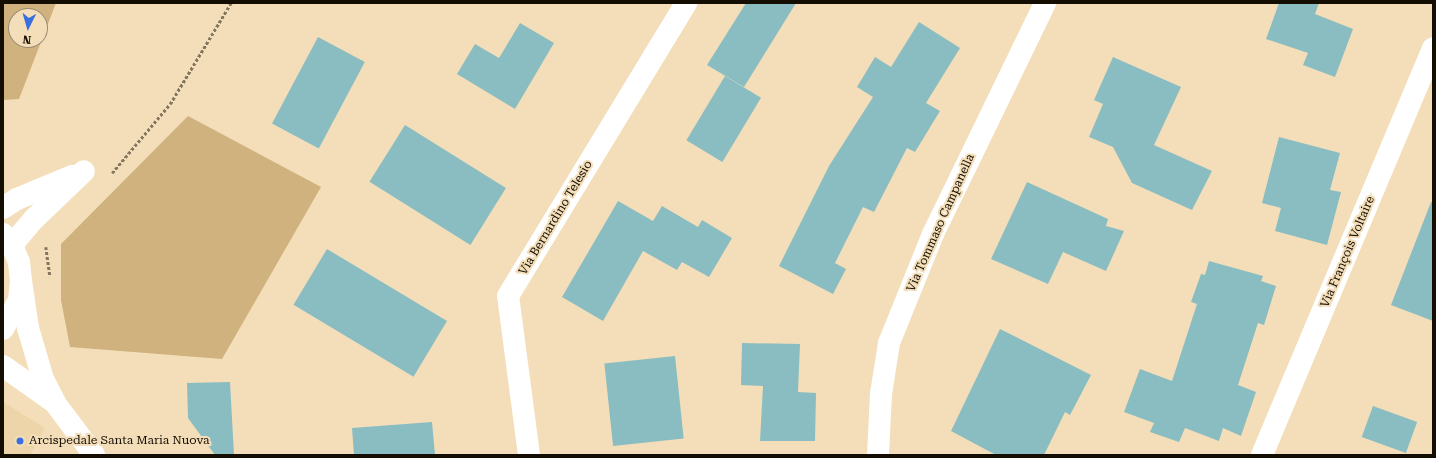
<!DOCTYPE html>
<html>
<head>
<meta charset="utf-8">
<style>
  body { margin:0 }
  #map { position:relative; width:1436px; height:458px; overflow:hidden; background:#f3deb9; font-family:"Roboto Serif",serif }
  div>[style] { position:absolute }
  .built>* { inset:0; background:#eed5a9 }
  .green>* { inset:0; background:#cfb27d }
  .building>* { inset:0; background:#8abdc1; transform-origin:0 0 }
  .path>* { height:2.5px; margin-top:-1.25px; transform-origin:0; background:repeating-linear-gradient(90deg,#84765e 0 3px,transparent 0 5px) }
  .street>* { height:22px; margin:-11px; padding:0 11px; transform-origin:11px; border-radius:11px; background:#fff }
  .secondary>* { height:22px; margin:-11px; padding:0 11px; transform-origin:11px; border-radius:11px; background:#fff }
  .dots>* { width:11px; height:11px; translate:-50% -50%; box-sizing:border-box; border:2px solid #f3deb9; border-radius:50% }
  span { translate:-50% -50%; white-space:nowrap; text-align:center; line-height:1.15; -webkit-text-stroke:4px #f3deb9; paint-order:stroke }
  .street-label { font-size:12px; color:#140d02 }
  .poi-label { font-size:12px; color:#140d02 }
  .left { translate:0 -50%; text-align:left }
  .frame { position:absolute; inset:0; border:4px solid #140d02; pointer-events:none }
  .north { position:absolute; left:8px; top:8px; width:40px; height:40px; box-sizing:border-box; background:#f3deb9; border:1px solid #9a8a70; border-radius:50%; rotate:185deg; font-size:11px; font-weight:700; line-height:16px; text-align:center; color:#140d02 }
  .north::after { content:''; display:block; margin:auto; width:14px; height:18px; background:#386edd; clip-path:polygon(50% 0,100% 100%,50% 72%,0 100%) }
</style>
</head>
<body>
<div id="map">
  <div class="built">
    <i style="clip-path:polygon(3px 402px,45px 428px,30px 455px,3px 455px)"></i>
  </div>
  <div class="green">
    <i style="clip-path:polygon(evenodd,3px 3px,56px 3px,19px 99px,3px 100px,3px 3px,16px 16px,40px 16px,40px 40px,16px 40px,16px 16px)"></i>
    <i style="clip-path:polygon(188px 116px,321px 187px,222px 359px,70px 347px,61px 300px,61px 244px)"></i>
  </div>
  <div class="building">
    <i style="clip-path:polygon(746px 3px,796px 3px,744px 87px,707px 65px)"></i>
    <i style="clip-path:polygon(1279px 3px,1319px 3px,1315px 14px,1353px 29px,1335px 77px,1303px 65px,1308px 53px,1266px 39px)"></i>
    <i style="clip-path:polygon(919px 22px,960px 48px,926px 103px,940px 111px,915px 152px,907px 148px,874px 212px,863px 207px,835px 263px,846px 269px,833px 294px,779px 266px,829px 166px,873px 97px,857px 87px,875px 57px,891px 67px)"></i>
    <i style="clip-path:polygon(520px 23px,554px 43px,515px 109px,457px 74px,475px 44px,499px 58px)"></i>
    <i style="left:318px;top:37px;width:53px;height:98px;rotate:28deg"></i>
    <i style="clip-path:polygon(1113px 57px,1181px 87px,1154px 145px,1212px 171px,1192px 210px,1132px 183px,1113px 147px,1089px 137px,1103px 104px,1094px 100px)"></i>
    <i style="left:725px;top:76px;width:42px;height:75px;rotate:31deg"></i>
    <i style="left:405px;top:125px;width:119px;height:67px;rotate:32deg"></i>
    <i style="clip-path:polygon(1279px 137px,1340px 153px,1330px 190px,1341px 192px,1327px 245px,1275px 231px,1281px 208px,1262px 203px)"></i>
    <i style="clip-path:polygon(1027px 182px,1108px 219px,1106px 226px,1124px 231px,1106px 271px,1063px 252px,1048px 284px,991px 259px)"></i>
    <i style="clip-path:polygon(618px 201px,653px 221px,662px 206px,698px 227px,702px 220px,732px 238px,709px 277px,682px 262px,677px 270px,643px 251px,603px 321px,562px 297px)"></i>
    <i style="clip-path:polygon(1431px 202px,1433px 202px,1433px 321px,1391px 305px)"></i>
    <i style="left:327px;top:249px;width:140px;height:65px;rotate:31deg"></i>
    <i style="clip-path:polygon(1209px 261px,1263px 276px,1261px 281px,1276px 286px,1264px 325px,1258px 323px,1238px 385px,1256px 392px,1241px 436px,1223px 428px,1219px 441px,1185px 428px,1179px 442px,1150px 432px,1154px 423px,1124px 412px,1140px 369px,1172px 381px,1197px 304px,1191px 302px,1201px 274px,1205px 275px)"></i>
    <i style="clip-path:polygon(1000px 329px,1091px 375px,1070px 415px,1065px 412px,1044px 455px,996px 455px,951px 431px)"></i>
    <i style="clip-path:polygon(742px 343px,800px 344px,798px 392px,816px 393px,815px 441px,760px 441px,763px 386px,741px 385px)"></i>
    <i style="left:675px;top:356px;width:83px;height:71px;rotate:84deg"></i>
    <i style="clip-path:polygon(230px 382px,234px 455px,215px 455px,188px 418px,187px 383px)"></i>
    <i style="left:1373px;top:406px;width:47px;height:33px;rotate:20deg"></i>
    <i style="clip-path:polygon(432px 422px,435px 455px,354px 455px,352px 428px)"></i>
  </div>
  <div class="path">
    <i style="left:112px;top:173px;width:90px;rotate:-50deg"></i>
    <i style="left:170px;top:104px;width:118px;rotate:-58.9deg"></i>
    <i style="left:46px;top:247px;width:30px;rotate:82deg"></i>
  </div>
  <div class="street">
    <i style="left:3px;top:208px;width:17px;rotate:-33deg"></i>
    <i style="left:17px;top:199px;width:60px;rotate:-22.7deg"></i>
    <i style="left:12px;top:245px;width:34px;rotate:-50deg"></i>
    <i style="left:34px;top:219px;width:69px;rotate:-43.8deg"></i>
    <i style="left:529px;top:455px;width:160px;rotate:-97.5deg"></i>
    <i style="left:508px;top:296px;width:343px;rotate:-58.7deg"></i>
    <i style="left:878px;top:455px;width:61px;rotate:-87.2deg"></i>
    <i style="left:881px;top:394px;width:52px;rotate:-81.1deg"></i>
    <i style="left:889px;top:343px;width:118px;rotate:-68deg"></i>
    <i style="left:933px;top:234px;width:257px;rotate:-64.1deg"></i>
    <i style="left:1262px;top:455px;width:441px;rotate:-67.2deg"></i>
  </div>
  <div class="secondary">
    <i style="left:3px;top:234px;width:14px;rotate:51deg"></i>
    <i style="left:12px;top:245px;width:18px;rotate:68deg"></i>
    <i style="left:19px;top:262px;width:19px;rotate:84deg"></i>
    <i style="left:21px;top:281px;width:19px;rotate:96deg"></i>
    <i style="left:19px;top:300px;width:33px;rotate:119deg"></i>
    <i style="left:21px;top:281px;width:48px;rotate:81.5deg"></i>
    <i style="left:28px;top:328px;width:53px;rotate:73.6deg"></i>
    <i style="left:43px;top:379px;width:27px;rotate:63deg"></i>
    <i style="left:55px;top:403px;width:65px;rotate:53.1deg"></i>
    <i style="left:3px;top:366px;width:59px;rotate:35.3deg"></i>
  </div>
  <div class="dots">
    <i style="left:20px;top:441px;background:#386edd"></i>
  </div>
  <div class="street-label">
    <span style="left:556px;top:218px;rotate:-59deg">Via Bernardino Telesio</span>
    <span style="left:941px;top:223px;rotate:-66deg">Via Tommaso Campanella</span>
    <span style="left:1348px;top:252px;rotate:-67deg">Via François Voltaire</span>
  </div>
  <div class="poi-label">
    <span class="left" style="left:29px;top:441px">Arcispedale Santa Maria Nuova</span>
  </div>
  <div class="frame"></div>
  <div class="north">N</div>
</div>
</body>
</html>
